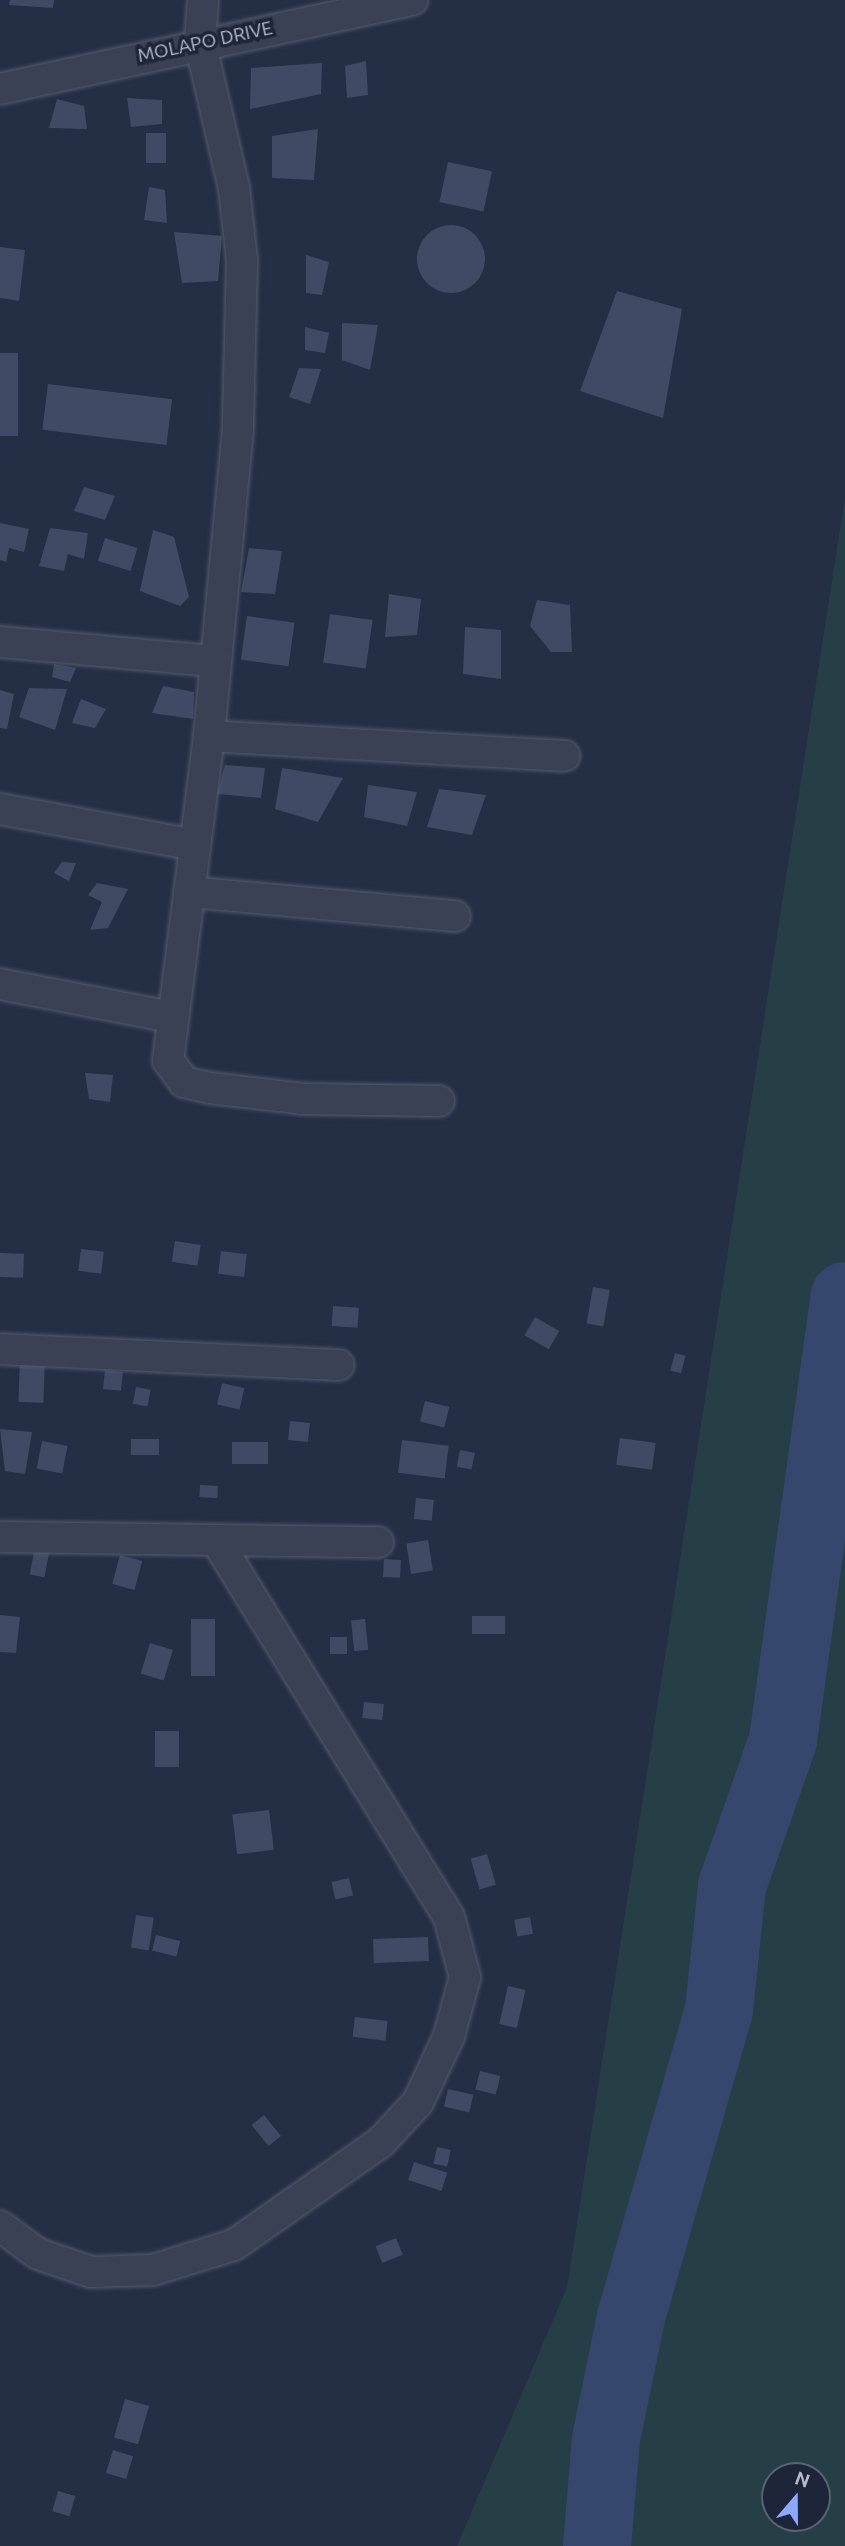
<!DOCTYPE html>
<html>
<head>
<meta charset="utf-8">
<style>
  body { margin:0 }
  #map { position:relative; width:845px; height:2546px; overflow:hidden; background:#242e45; font-family:Ubuntu,sans-serif }
  div>[style] { position:absolute }
  .green>* { inset:0; background:#263e46 }
  .river>* { height:68px; margin:-34px; padding:0 34px; transform-origin:34px; border-radius:34px; background:#36476d }
  .building>* { inset:0; background:#404a65; transform-origin:0 0 }
  .round { border-radius:50% }
  .roads { filter:drop-shadow(0 0 2px #545c6e) drop-shadow(0 0 2px #545c6e) }
  .minor>* { height:30px; margin:-15px; padding:0 15px; transform-origin:15px; border-radius:15px; background:#394154 }
  span { translate:-50% -50%; white-space:nowrap; text-align:center; line-height:1.15; -webkit-text-stroke:7px #1d2639; paint-order:stroke }
  .street-label { font-size:19px; color:#b6bcce }
  .north { position:absolute; left:761px; top:2462px; width:70px; height:70px; box-sizing:border-box; background:#1d2639; border:2px solid #5a6275; border-radius:50%; rotate:20deg; font-size:19px; font-weight:700; line-height:28px; text-align:center; color:#b6bcce }
  .north::after { content:''; display:block; margin:auto; width:24px; height:32px; background:#8aa9ff; clip-path:polygon(50% 0,100% 100%,50% 72%,0 100%) }
</style>
</head>
<body>
<div id="map">
  <div class="green">
    <i style="clip-path:polygon(evenodd,845px 497px,845px 2546px,457px 2546px,567px 2287px,845px 497px,775px 2476px,817px 2476px,817px 2518px,775px 2518px,775px 2476px)"></i>
  </div>
  <div class="river">
    <i style="left:597px;top:2546px;width:107px;rotate:-85.2deg"></i>
    <i style="left:606px;top:2439px;width:125px;rotate:-78.4deg"></i>
    <i style="left:631px;top:2317px;width:319px;rotate:-74deg"></i>
    <i style="left:719px;top:2010px;width:125px;rotate:-84deg"></i>
    <i style="left:732px;top:1886px;width:155px;rotate:-70.7deg"></i>
    <i style="left:783px;top:1740px;width:448px;rotate:-82.1deg"></i>
  </div>
  <div class="building">
    <i style="clip-path:polygon(10px 0,54px 0,53px 8px,9px 5px)"></i>
    <i style="clip-path:polygon(366px 61px,368px 95px,347px 98px,345px 66px)"></i>
    <i style="clip-path:polygon(322px 63px,321px 94px,250px 109px,251px 68px)"></i>
    <i style="clip-path:polygon(127px 98px,162px 100px,162px 124px,131px 127px)"></i>
    <i style="clip-path:polygon(57px 99px,84px 106px,87px 129px,49px 128px)"></i>
    <i style="clip-path:polygon(318px 129px,314px 180px,272px 178px,272px 136px)"></i>
    <i style="left:146px;top:133px;width:20px;height:30px"></i>
    <i style="left:448px;top:162px;width:45px;height:41px;rotate:12deg"></i>
    <i style="clip-path:polygon(149px 187px,165px 190px,167px 223px,144px 220px)"></i>
    <i class="round" style="left:417px;top:225px;width:68px;height:68px"></i>
    <i style="clip-path:polygon(174px 232px,222px 236px,218px 281px,182px 283px)"></i>
    <i style="clip-path:polygon(0 247px,25px 250px,19px 301px,0 298px)"></i>
    <i style="clip-path:polygon(306px 255px,329px 262px,322px 295px,306px 293px)"></i>
    <i style="clip-path:polygon(617px 291px,682px 309px,663px 418px,580px 391px)"></i>
    <i style="clip-path:polygon(342px 323px,378px 325px,370px 370px,342px 360px)"></i>
    <i style="clip-path:polygon(305px 327px,329px 333px,325px 353px,305px 350px)"></i>
    <i style="left:18px;top:353px;width:83px;height:18px;rotate:90deg"></i>
    <i style="clip-path:polygon(299px 368px,321px 369px,310px 404px,289px 397px)"></i>
    <i style="left:48px;top:384px;width:125px;height:46px;rotate:7deg"></i>
    <i style="clip-path:polygon(84px 487px,115px 496px,105px 520px,74px 511px)"></i>
    <i style="clip-path:polygon(0 523px,29px 529px,24px 552px,9px 548px,6px 562px,0 560px)"></i>
    <i style="clip-path:polygon(50px 528px,88px 533px,84px 559px,68px 554px,64px 571px,39px 566px)"></i>
    <i style="clip-path:polygon(153px 530px,174px 537px,189px 597px,180px 606px,140px 591px)"></i>
    <i style="left:105px;top:538px;width:34px;height:24px;rotate:17deg"></i>
    <i style="clip-path:polygon(249px 548px,282px 551px,275px 594px,241px 592px)"></i>
    <i style="clip-path:polygon(389px 594px,421px 599px,417px 635px,385px 637px)"></i>
    <i style="clip-path:polygon(537px 600px,570px 605px,572px 652px,551px 652px,530px 626px)"></i>
    <i style="left:330px;top:614px;width:43px;height:49px;rotate:8deg"></i>
    <i style="left:247px;top:616px;width:48px;height:44px;rotate:8deg"></i>
    <i style="clip-path:polygon(465px 627px,501px 630px,501px 679px,463px 674px)"></i>
    <i style="clip-path:polygon(54px 664px,76px 668px,70px 682px,52px 677px)"></i>
    <i style="clip-path:polygon(163px 686px,194px 692px,193px 719px,152px 713px)"></i>
    <i style="clip-path:polygon(29px 688px,67px 689px,55px 730px,19px 717px)"></i>
    <i style="clip-path:polygon(0 690px,14px 694px,7px 729px,0 728px)"></i>
    <i style="clip-path:polygon(81px 699px,106px 709px,95px 728px,72px 723px)"></i>
    <i style="clip-path:polygon(225px 765px,265px 768px,261px 798px,217px 794px)"></i>
    <i style="clip-path:polygon(282px 768px,343px 778px,318px 822px,275px 809px)"></i>
    <i style="clip-path:polygon(368px 785px,417px 792px,407px 826px,364px 817px)"></i>
    <i style="clip-path:polygon(439px 789px,486px 795px,472px 835px,427px 827px)"></i>
    <i style="clip-path:polygon(62px 862px,76px 863px,69px 881px,54px 873px)"></i>
    <i style="clip-path:polygon(97px 883px,128px 889px,108px 928px,90px 930px,102px 902px,88px 895px)"></i>
    <i style="clip-path:polygon(85px 1073px,113px 1075px,110px 1102px,89px 1099px)"></i>
    <i style="left:175px;top:1241px;width:26px;height:21px;rotate:9deg"></i>
    <i style="left:81px;top:1249px;width:23px;height:22px;rotate:7deg"></i>
    <i style="left:221px;top:1251px;width:26px;height:23px;rotate:7deg"></i>
    <i style="left:0;top:1253px;width:24px;height:24px;rotate:2deg"></i>
    <i style="left:593px;top:1287px;width:17px;height:37px;rotate:10deg"></i>
    <i style="left:333px;top:1306px;width:26px;height:20px;rotate:4deg"></i>
    <i style="left:535px;top:1317px;width:28px;height:21px;rotate:30deg"></i>
    <i style="left:675px;top:1353px;width:11px;height:18px;rotate:15deg"></i>
    <i style="left:20px;top:1357px;width:25px;height:45px;rotate:2deg"></i>
    <i style="left:105px;top:1370px;width:18px;height:19px;rotate:6deg"></i>
    <i style="left:222px;top:1383px;width:23px;height:22px;rotate:13deg"></i>
    <i style="left:136px;top:1387px;width:15px;height:17px;rotate:11deg"></i>
    <i style="left:425px;top:1401px;width:25px;height:21px;rotate:14deg"></i>
    <i style="left:290px;top:1421px;width:20px;height:19px;rotate:6deg"></i>
    <i style="clip-path:polygon(0 1429px,32px 1432px,25px 1474px,5px 1471px)"></i>
    <i style="left:620px;top:1438px;width:36px;height:27px;rotate:8deg"></i>
    <i style="left:131px;top:1439px;width:28px;height:16px"></i>
    <i style="left:402px;top:1440px;width:47px;height:33px;rotate:7deg"></i>
    <i style="left:42px;top:1441px;width:26px;height:28px;rotate:11deg"></i>
    <i style="left:232px;top:1442px;width:36px;height:22px"></i>
    <i style="left:460px;top:1450px;width:15px;height:17px;rotate:11deg"></i>
    <i style="left:200px;top:1485px;width:18px;height:12px;rotate:3deg"></i>
    <i style="left:416px;top:1498px;width:18px;height:21px;rotate:6deg"></i>
    <i style="left:428px;top:1540px;width:31px;height:22px;rotate:81deg"></i>
    <i style="left:35px;top:1547px;width:15px;height:28px;rotate:11deg"></i>
    <i style="left:120px;top:1555px;width:23px;height:30px;rotate:15deg"></i>
    <i style="left:384px;top:1559px;width:17px;height:18px;rotate:3deg"></i>
    <i style="clip-path:polygon(0 1615px,20px 1617px,16px 1653px,0 1652px)"></i>
    <i style="left:472px;top:1616px;width:33px;height:18px"></i>
    <i style="left:215px;top:1619px;width:57px;height:24px;rotate:90deg"></i>
    <i style="left:365px;top:1619px;width:31px;height:14px;rotate:84deg"></i>
    <i style="left:330px;top:1637px;width:17px;height:17px"></i>
    <i style="left:150px;top:1643px;width:24px;height:32px;rotate:17deg"></i>
    <i style="left:364px;top:1702px;width:20px;height:16px;rotate:6deg"></i>
    <i style="left:155px;top:1731px;width:24px;height:36px"></i>
    <i style="left:269px;top:1810px;width:40px;height:37px;rotate:83deg"></i>
    <i style="left:487px;top:1854px;width:32px;height:17px;rotate:74deg"></i>
    <i style="left:349px;top:1878px;width:18px;height:18px;rotate:77deg"></i>
    <i style="left:136px;top:1915px;width:18px;height:33px;rotate:9deg"></i>
    <i style="left:530px;top:1917px;width:17px;height:16px;rotate:80deg"></i>
    <i style="left:156px;top:1935px;width:25px;height:16px;rotate:14deg"></i>
    <i style="left:428px;top:1937px;width:24px;height:55px;rotate:88deg"></i>
    <i style="left:508px;top:1986px;width:18px;height:39px;rotate:13deg"></i>
    <i style="left:355px;top:2017px;width:33px;height:20px;rotate:7deg"></i>
    <i style="left:480px;top:2071px;width:21px;height:19px;rotate:14deg"></i>
    <i style="left:448px;top:2089px;width:26px;height:18px;rotate:13deg"></i>
    <i style="left:264px;top:2115px;width:27px;height:16px;rotate:51deg"></i>
    <i style="left:437px;top:2147px;width:14px;height:17px;rotate:12deg"></i>
    <i style="left:414px;top:2162px;width:35px;height:19px;rotate:18deg"></i>
    <i style="left:396px;top:2238px;width:18px;height:22px;rotate:68deg"></i>
    <i style="left:125px;top:2399px;width:25px;height:40px;rotate:16deg"></i>
    <i style="left:113px;top:2450px;width:21px;height:24px;rotate:17deg"></i>
    <i style="left:58px;top:2491px;width:18px;height:21px;rotate:16deg"></i>
  </div>
  <div class="roads">
    <div class="minor">
      <i style="left:203px;top:0;width:42px;rotate:94.1deg"></i>
      <i style="left:200px;top:42px;width:150px;rotate:76.9deg"></i>
      <i style="left:234px;top:188px;width:72px;rotate:83.7deg"></i>
      <i style="left:242px;top:260px;width:169px;rotate:91.4deg"></i>
      <i style="left:238px;top:429px;width:308px;rotate:95.4deg"></i>
      <i style="left:209px;top:736px;width:327px;rotate:97.2deg"></i>
      <i style="left:168px;top:1060px;width:27px;rotate:54deg"></i>
      <i style="left:184px;top:1082px;width:27px;rotate:13deg"></i>
      <i style="left:210px;top:1088px;width:94px;rotate:6.7deg"></i>
      <i style="left:303px;top:1099px;width:136px;rotate:0.8deg"></i>
      <i style="left:0;top:89px;width:422px;rotate:-12.2deg"></i>
      <i style="left:0;top:642px;width:215px;rotate:5.1deg"></i>
      <i style="left:209px;top:736px;width:356px;rotate:3.2deg"></i>
      <i style="left:0;top:809px;width:198px;rotate:10.5deg"></i>
      <i style="left:189px;top:892px;width:267px;rotate:5.2deg"></i>
      <i style="left:0;top:984px;width:175px;rotate:10.9deg"></i>
      <i style="left:0;top:1349px;width:339px;rotate:2.7deg"></i>
      <i style="left:0;top:1537px;width:378px;rotate:0.8deg"></i>
      <i style="left:0;top:2226px;width:47px;rotate:36.4deg"></i>
      <i style="left:38px;top:2254px;width:56px;rotate:18.8deg"></i>
      <i style="left:91px;top:2272px;width:62px;rotate:-1.8deg"></i>
      <i style="left:153px;top:2270px;width:85px;rotate:-17.2deg"></i>
      <i style="left:234px;top:2245px;width:179px;rotate:-35deg"></i>
      <i style="left:381px;top:2142px;width:54px;rotate:-47.2deg"></i>
      <i style="left:418px;top:2102px;width:73px;rotate:-64.8deg"></i>
      <i style="left:449px;top:2036px;width:61px;rotate:-74.8deg"></i>
      <i style="left:465px;top:1977px;width:62px;rotate:-104.9deg"></i>
      <i style="left:449px;top:1917px;width:441px;rotate:-121.7deg"></i>
    </div>
  </div>
  <div class="street-label">
    <span style="left:205px;top:42px;rotate:-12deg">MOLAPO DRIVE</span>
  </div>
  <div class="north">N</div>
</div>
</body>
</html>
